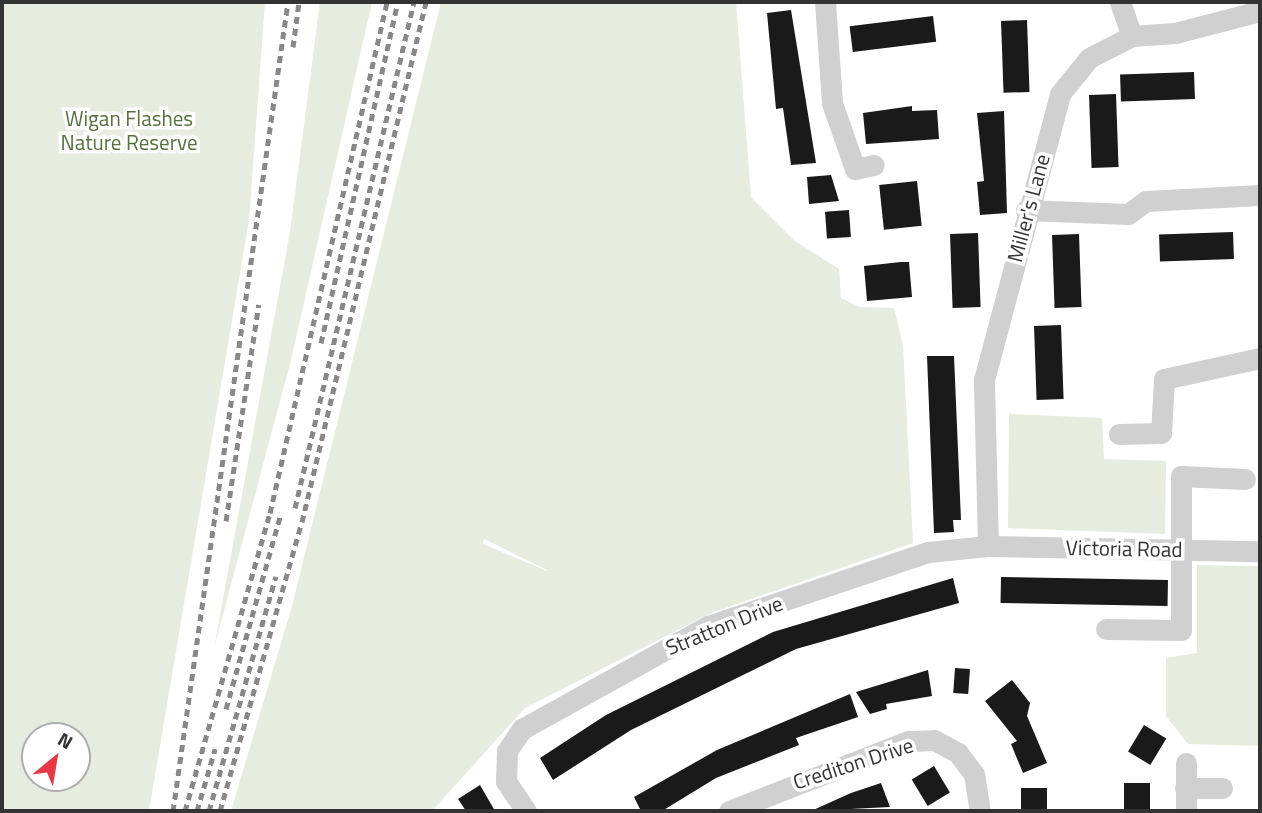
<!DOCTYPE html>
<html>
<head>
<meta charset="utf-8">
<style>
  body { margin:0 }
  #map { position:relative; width:1262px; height:813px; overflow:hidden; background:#fff; font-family:"Titillium Web",sans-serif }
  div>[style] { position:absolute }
  .green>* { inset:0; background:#e6ecdf }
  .building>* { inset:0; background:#1a1a1a; transform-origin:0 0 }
  .minor>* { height:21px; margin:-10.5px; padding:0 10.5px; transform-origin:10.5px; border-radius:10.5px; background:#d0d0d0 }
  .rail>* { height:5px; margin-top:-2.5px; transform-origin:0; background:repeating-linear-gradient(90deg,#888 0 7px,transparent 0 12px) }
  span { translate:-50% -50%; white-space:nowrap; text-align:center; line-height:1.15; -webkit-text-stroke:7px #fff; paint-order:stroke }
  .park-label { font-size:21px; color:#56703f }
  .street-label { font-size:21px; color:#333 }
  .frame { position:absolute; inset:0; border:4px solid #333; pointer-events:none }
  .north { position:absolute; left:21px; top:722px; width:70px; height:70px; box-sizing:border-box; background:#fff; border:2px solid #adadad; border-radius:50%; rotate:30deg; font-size:19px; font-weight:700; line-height:28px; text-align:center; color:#333 }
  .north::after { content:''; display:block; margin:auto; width:24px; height:32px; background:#e63946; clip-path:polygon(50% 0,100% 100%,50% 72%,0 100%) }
</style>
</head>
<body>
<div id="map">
  <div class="green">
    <i style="clip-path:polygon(evenodd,2px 2px,265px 2px,249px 220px,149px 811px,2px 811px,2px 2px,35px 736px,77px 736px,77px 778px,35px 778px,35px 736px)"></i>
    <i style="clip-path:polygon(320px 2px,372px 2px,291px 360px,214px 648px,290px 232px)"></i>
    <i style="clip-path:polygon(evenodd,441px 2px,736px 2px,751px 197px,795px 241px,839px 269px,841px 298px,860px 307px,894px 308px,903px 345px,913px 543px,711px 613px,525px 708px,432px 811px,231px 811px,292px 606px,441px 2px,484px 539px,547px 570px,547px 571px,483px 544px,484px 539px)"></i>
    <i style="clip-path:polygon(1009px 414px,1102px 418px,1104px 459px,1166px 461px,1165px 534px,1008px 528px)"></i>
    <i style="clip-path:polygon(1197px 565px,1260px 566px,1260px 746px,1188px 744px,1166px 716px,1166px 658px,1197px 653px)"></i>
  </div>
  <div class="building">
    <i style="clip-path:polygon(791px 10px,816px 163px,791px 165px,783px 108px,776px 109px,767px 13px)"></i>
    <i style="left:933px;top:16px;width:26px;height:84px;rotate:83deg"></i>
    <i style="left:1027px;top:20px;width:72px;height:26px;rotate:88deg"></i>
    <i style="left:1194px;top:72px;width:27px;height:74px;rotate:88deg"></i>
    <i style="left:1116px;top:94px;width:73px;height:27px;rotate:88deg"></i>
    <i style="clip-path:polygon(912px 106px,912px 111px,937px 110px,939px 139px,866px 144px,863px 113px)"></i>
    <i style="clip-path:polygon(1004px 111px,1007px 213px,980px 215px,977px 182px,984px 181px,977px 113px)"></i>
    <i style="clip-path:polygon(831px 175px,839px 201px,809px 204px,807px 177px)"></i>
    <i style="left:917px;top:181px;width:45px;height:38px;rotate:84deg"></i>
    <i style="left:849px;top:210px;width:27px;height:24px;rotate:86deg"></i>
    <i style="left:1233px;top:232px;width:27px;height:74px;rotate:88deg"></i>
    <i style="left:978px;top:233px;width:74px;height:28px;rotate:88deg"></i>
    <i style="left:1079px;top:234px;width:73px;height:27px;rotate:88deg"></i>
    <i style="clip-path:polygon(901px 262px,909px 262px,912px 297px,867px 301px,864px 266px)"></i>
    <i style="left:1061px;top:325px;width:74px;height:27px;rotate:88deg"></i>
    <i style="clip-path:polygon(927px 356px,954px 356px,961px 520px,953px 520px,954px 532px,934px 533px)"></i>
    <i style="left:1001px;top:577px;width:167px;height:26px;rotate:1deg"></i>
    <i style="clip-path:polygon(953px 578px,959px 603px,796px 649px,631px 730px,553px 780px,540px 758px,606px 715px,773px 632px)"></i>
    <i style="left:955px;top:668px;width:15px;height:25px;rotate:4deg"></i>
    <i style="clip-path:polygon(928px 670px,932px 696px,886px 704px,887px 709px,870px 714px,856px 692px)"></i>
    <i style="clip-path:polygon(1012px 680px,1030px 703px,1027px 716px,1047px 763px,1023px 773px,1011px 744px,1017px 741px,985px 701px)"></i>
    <i style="clip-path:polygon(850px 694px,858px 717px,796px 738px,799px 745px,716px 778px,662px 811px,641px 811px,634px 797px,717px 750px)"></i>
    <i style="left:1144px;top:725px;width:26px;height:31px;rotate:31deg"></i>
    <i style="left:934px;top:766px;width:31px;height:26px;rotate:59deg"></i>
    <i style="clip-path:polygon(881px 783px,890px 807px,811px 811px,851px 793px)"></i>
    <i style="left:1124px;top:783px;width:26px;height:28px"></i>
    <i style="clip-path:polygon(480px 785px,495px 811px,466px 811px,458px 799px)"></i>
    <i style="left:1021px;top:788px;width:26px;height:23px"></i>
  </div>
  <div class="minor">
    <i style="left:825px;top:2px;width:101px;rotate:86deg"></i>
    <i style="left:832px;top:103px;width:70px;rotate:70.8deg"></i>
    <i style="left:855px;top:169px;width:19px;rotate:-12deg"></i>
    <i style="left:1120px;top:2px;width:36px;rotate:71deg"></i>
    <i style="left:1026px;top:210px;width:102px;rotate:2.2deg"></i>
    <i style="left:1128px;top:214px;width:22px;rotate:-36deg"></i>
    <i style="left:1146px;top:201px;width:114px;rotate:-3deg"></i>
    <i style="left:1119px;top:434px;width:42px;rotate:-1.4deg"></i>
    <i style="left:1161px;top:433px;width:54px;rotate:-86.8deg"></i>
    <i style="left:1164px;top:379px;width:98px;rotate:-12.3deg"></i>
    <i style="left:988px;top:546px;width:166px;rotate:-91.4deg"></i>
    <i style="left:984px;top:380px;width:296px;rotate:-75.1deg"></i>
    <i style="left:1060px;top:94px;width:46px;rotate:-51.1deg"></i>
    <i style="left:1089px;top:58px;width:48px;rotate:-27.1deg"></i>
    <i style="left:1132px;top:36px;width:43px;rotate:-4deg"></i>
    <i style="left:1175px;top:33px;width:88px;rotate:-14.5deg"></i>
    <i style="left:1106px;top:629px;width:75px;rotate:0.8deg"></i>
    <i style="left:1181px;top:630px;width:154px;rotate:-90deg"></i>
    <i style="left:1181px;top:476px;width:64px;rotate:2.7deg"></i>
    <i style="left:1186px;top:763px;width:48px;rotate:90deg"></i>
    <i style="left:1185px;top:788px;width:37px"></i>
    <i style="left:526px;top:811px;width:36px;rotate:-124deg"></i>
    <i style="left:506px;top:781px;width:30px;rotate:-88deg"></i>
    <i style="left:507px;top:751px;width:27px;rotate:-56deg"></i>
    <i style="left:522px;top:729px;width:213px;rotate:-29deg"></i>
    <i style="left:708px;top:626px;width:232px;rotate:-18.6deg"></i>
    <i style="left:928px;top:552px;width:60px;rotate:-5.7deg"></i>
    <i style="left:988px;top:546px;width:272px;rotate:1.1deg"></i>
    <i style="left:729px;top:811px;width:193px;rotate:-21.3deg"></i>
    <i style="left:909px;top:741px;width:25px;rotate:-2deg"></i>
    <i style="left:934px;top:740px;width:27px;rotate:28deg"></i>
    <i style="left:958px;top:753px;width:26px;rotate:53deg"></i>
    <i style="left:974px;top:774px;width:37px;rotate:81deg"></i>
  </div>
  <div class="rail">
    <i style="left:293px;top:47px;width:45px;rotate:-82.4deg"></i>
    <i style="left:321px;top:343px;width:350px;rotate:-77.3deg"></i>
    <i style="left:295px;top:508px;width:520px;rotate:-76.77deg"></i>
    <i style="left:226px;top:521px;width:219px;rotate:-81.4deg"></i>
    <i style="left:226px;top:709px;width:204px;rotate:-74.3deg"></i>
    <i style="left:173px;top:811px;width:817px;rotate:-81.91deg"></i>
    <i style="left:185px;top:811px;width:310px;rotate:-74.1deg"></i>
    <i style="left:270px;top:513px;width:524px;rotate:-77.1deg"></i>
    <i style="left:197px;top:811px;width:65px;rotate:-73.8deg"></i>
    <i style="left:209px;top:811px;width:244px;rotate:-74.1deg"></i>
    <i style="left:220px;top:811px;width:300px;rotate:-74.2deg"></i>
    <i style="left:302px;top:522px;width:535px;rotate:-76.59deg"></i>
  </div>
  <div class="park-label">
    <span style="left:129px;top:130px">Wigan Flashes<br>Nature Reserve</span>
  </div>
  <div class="street-label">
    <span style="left:1028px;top:208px;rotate:-75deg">Miller's Lane</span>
    <span style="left:1124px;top:548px;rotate:1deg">Victoria Road</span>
    <span style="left:724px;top:625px;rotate:-22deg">Stratton Drive</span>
    <span style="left:853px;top:763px;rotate:-18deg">Crediton Drive</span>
  </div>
  <div class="frame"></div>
  <div class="north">N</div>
</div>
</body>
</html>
